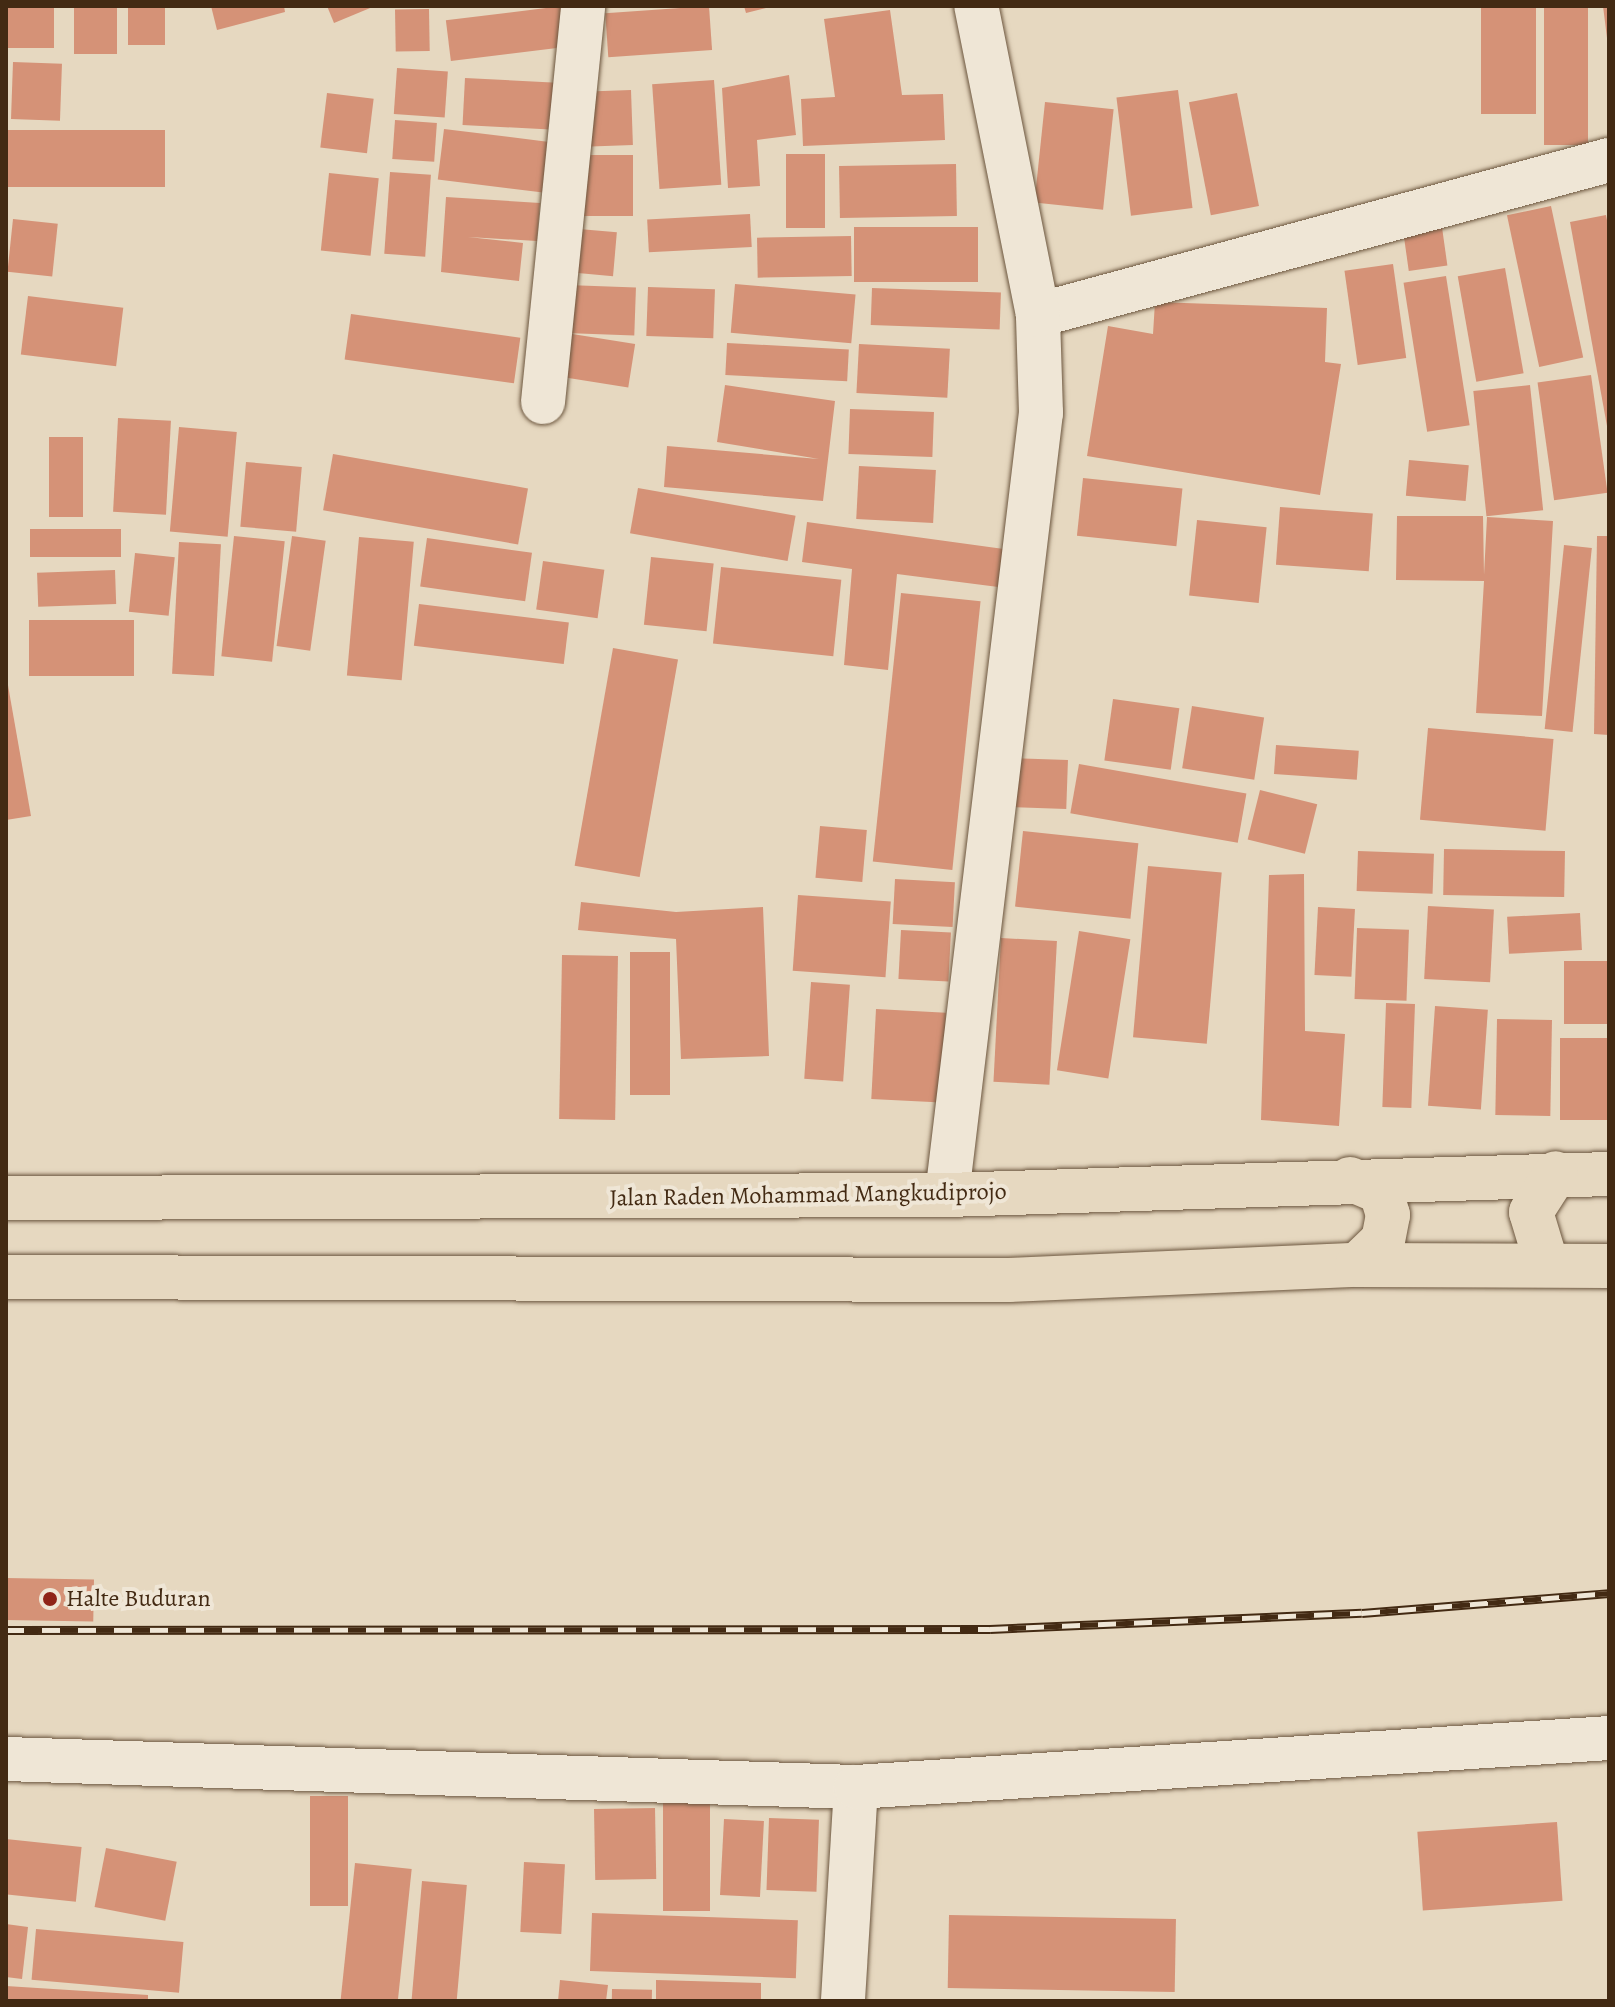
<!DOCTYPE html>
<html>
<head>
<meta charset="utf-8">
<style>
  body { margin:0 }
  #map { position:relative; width:1615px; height:2007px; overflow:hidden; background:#e6d8c0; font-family:Alegreya,serif }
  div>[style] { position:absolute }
  .building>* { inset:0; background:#d59277; transform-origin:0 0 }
  .roads { filter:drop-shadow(0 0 2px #6c563e) drop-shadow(0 0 2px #6c563e) }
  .minor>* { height:44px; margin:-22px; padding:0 22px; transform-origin:22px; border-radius:22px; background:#efe6d6 }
  .highway>* { height:44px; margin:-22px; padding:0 22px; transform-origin:22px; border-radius:22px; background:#e6d8c0 }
  .rail>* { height:9px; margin-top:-4.5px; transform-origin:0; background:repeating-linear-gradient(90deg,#efe6d6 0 18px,#432a13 0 36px); box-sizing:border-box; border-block:2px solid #432a13 }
  .dots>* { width:22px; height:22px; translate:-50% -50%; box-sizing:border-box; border:4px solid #efe6d6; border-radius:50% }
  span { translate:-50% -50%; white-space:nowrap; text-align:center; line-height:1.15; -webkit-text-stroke:8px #efe6d6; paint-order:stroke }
  .street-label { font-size:24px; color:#432a13 }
  .poi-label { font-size:24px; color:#432a13 }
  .left { translate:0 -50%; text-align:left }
  .frame { position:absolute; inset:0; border:8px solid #432a13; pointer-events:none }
</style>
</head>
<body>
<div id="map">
  <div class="building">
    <i style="left:6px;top:6px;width:48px;height:42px"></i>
    <i style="left:74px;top:6px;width:43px;height:48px"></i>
    <i style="left:128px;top:6px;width:37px;height:39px"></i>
    <i style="clip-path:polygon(211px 6px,284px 6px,285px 12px,217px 30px)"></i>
    <i style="clip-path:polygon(327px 6px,375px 6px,334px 23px)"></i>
    <i style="left:562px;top:6px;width:41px;height:117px;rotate:83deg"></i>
    <i style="left:709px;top:6px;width:44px;height:104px;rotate:86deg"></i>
    <i style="clip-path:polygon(744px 6px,770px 6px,770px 7px,746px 13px)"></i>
    <i style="left:1481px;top:6px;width:55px;height:108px"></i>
    <i style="left:1544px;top:6px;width:44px;height:139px"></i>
    <i style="clip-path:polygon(1603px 6px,1609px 6px,1609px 38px,1607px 38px)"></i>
    <i style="left:429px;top:9px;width:42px;height:34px;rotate:89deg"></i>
    <i style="clip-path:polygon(890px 10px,902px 95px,943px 94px,945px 140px,803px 146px,801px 99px,835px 97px,824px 19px)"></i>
    <i style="left:13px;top:62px;width:49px;height:57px;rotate:2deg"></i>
    <i style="left:397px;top:68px;width:51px;height:46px;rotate:4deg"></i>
    <i style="clip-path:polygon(789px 75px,796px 135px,757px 140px,760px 186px,728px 188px,722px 88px)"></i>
    <i style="left:465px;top:78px;width:97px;height:47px;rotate:3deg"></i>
    <i style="left:714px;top:80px;width:105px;height:62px;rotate:86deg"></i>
    <i style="left:631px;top:90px;width:55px;height:49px;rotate:88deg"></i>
    <i style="left:1178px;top:90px;width:119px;height:62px;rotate:83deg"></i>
    <i style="left:327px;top:93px;width:47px;height:55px;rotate:7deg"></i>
    <i style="left:1237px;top:93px;width:115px;height:49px;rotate:79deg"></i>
    <i style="left:1045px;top:102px;width:69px;height:101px;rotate:6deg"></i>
    <i style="left:395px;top:120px;width:42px;height:39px;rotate:4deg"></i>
    <i style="left:444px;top:129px;width:108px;height:51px;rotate:7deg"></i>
    <i style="left:6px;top:130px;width:159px;height:57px"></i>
    <i style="left:825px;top:154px;width:74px;height:39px;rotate:90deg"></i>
    <i style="left:577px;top:155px;width:56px;height:61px"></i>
    <i style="left:956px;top:164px;width:52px;height:117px;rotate:89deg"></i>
    <i style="left:390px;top:172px;width:41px;height:82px;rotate:4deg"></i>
    <i style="left:329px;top:173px;width:50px;height:78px;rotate:6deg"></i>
    <i style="clip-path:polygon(446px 197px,540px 203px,537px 241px,468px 237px,523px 243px,519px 281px,441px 272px)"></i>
    <i style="left:1551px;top:206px;width:155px;height:45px;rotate:78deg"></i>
    <i style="left:1440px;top:213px;width:53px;height:39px;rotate:82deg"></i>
    <i style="left:750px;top:214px;width:33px;height:103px;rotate:87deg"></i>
    <i style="clip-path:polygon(1606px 215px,1609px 231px,1607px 426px,1570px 222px)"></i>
    <i style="left:13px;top:219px;width:45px;height:53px;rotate:6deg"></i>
    <i style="left:854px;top:227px;width:124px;height:55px"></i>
    <i style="left:579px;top:229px;width:38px;height:44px;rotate:5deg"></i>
    <i style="left:851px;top:236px;width:40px;height:94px;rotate:89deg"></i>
    <i style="left:1393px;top:264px;width:95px;height:49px;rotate:82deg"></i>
    <i style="left:1505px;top:268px;width:107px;height:48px;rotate:80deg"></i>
    <i style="left:1446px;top:276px;width:151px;height:43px;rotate:81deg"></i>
    <i style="left:735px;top:284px;width:121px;height:49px;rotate:5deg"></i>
    <i style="left:567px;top:285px;width:69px;height:48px;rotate:2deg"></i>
    <i style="left:648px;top:287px;width:67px;height:49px;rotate:2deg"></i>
    <i style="left:872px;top:288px;width:129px;height:37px;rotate:2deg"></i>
    <i style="left:28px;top:296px;width:96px;height:59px;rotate:7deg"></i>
    <i style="clip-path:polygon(1155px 302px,1327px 308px,1325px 362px,1341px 364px,1320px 495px,1087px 456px,1108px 326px,1153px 334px)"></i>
    <i style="left:351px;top:314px;width:171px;height:46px;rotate:8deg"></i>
    <i style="left:566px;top:333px;width:70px;height:44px;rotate:9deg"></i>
    <i style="left:727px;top:343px;width:122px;height:32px;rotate:3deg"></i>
    <i style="left:859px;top:344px;width:91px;height:49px;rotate:3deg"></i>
    <i style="left:1591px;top:375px;width:119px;height:54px;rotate:82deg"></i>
    <i style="clip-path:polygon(725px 385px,835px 401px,823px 501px,664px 487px,667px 446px,819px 459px,717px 442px)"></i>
    <i style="left:1530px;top:385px;width:126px;height:57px;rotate:84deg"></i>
    <i style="left:850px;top:409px;width:84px;height:45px;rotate:2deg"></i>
    <i style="left:118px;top:418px;width:53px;height:94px;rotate:3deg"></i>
    <i style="left:179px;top:427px;width:58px;height:105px;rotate:5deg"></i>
    <i style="left:49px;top:437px;width:34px;height:80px"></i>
    <i style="left:333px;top:454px;width:198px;height:57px;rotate:10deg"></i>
    <i style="left:1409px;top:460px;width:60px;height:36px;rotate:5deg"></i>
    <i style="left:246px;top:462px;width:56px;height:65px;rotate:5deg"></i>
    <i style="left:859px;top:466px;width:77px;height:53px;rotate:3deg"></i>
    <i style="left:1083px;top:478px;width:100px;height:58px;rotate:6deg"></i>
    <i style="left:638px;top:488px;width:160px;height:46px;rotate:10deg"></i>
    <i style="left:1280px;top:507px;width:93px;height:58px;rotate:4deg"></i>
    <i style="clip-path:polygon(1397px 516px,1483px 516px,1484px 575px,1487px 517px,1553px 521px,1542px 716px,1476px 713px,1484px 581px,1396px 580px)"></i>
    <i style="left:1197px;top:520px;width:70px;height:76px;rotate:6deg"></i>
    <i style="clip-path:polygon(807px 522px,1011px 550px,1006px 588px,897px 574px,888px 670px,844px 665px,852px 569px,802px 562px)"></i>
    <i style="left:30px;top:529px;width:91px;height:28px"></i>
    <i style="left:234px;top:536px;width:51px;height:121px;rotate:6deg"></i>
    <i style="left:292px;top:536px;width:34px;height:111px;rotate:8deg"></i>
    <i style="clip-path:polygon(1597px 536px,1609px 536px,1609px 735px,1594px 734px)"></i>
    <i style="left:359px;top:537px;width:55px;height:139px;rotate:5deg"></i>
    <i style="left:427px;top:538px;width:106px;height:49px;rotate:8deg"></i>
    <i style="left:179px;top:542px;width:42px;height:132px;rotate:3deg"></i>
    <i style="left:1564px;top:545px;width:28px;height:185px;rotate:6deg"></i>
    <i style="left:135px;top:553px;width:40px;height:59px;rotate:6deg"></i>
    <i style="left:651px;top:557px;width:63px;height:68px;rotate:6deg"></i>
    <i style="left:543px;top:561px;width:62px;height:49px;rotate:8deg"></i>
    <i style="left:721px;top:567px;width:121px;height:77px;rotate:6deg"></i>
    <i style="left:115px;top:570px;width:34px;height:78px;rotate:88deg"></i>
    <i style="left:901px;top:593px;width:80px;height:270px;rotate:6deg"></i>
    <i style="left:419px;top:604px;width:151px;height:42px;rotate:7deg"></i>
    <i style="left:29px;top:620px;width:105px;height:56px"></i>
    <i style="left:613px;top:648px;width:66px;height:221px;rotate:10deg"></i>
    <i style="clip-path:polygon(6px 674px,31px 816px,6px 820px)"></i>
    <i style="left:1113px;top:699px;width:67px;height:62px;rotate:8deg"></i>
    <i style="left:1192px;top:706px;width:73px;height:63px;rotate:9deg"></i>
    <i style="left:1428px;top:728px;width:126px;height:92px;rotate:5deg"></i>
    <i style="left:1276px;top:745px;width:83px;height:29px;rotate:4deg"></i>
    <i style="left:1012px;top:758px;width:56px;height:49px;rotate:2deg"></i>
    <i style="left:1079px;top:764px;width:170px;height:50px;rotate:10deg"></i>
    <i style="left:1260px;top:790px;width:59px;height:51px;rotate:14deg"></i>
    <i style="left:820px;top:826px;width:47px;height:52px;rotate:5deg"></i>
    <i style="left:1023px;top:831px;width:116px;height:76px;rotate:6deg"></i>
    <i style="left:1444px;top:849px;width:121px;height:46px;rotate:1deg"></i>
    <i style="left:1358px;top:851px;width:76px;height:40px;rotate:2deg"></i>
    <i style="left:1148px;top:866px;width:74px;height:172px;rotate:5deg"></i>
    <i style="clip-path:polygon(1304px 874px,1305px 1031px,1345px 1034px,1339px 1126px,1261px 1120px,1269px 875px)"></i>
    <i style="left:895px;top:879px;width:60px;height:45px;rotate:3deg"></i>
    <i style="left:798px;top:895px;width:93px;height:76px;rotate:4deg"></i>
    <i style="clip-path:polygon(581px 902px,676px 912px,763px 907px,769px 1056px,681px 1059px,676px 939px,578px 930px)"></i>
    <i style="left:1428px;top:906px;width:66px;height:73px;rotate:3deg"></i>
    <i style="left:1318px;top:907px;width:37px;height:68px;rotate:3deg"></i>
    <i style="left:1580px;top:913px;width:37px;height:73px;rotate:87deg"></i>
    <i style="left:1357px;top:928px;width:52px;height:71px;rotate:2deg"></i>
    <i style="left:901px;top:930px;width:50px;height:49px;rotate:3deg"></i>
    <i style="left:1079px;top:931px;width:52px;height:141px;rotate:9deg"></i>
    <i style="left:1001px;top:938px;width:56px;height:144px;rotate:3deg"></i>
    <i style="left:630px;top:952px;width:40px;height:143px"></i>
    <i style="left:562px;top:955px;width:56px;height:164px;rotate:1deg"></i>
    <i style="left:1609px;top:961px;width:63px;height:45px;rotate:90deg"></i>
    <i style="left:811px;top:982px;width:39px;height:97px;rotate:4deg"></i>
    <i style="left:1386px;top:1003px;width:29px;height:104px;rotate:2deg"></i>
    <i style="left:1435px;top:1006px;width:53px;height:100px;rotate:4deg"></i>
    <i style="left:876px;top:1009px;width:70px;height:90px;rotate:3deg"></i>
    <i style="left:1497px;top:1019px;width:55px;height:96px;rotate:1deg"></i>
    <i style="left:1609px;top:1038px;width:82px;height:49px;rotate:90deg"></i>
    <i style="left:6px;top:1578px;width:88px;height:42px;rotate:1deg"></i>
    <i style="left:663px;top:1781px;width:47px;height:130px"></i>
    <i style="left:310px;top:1796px;width:38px;height:110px"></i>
    <i style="left:655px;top:1808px;width:71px;height:61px;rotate:89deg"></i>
    <i style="left:769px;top:1818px;width:50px;height:72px;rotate:2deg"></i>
    <i style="left:724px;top:1819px;width:40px;height:76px;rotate:3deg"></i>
    <i style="left:1557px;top:1822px;width:79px;height:140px;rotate:86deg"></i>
    <i style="left:6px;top:1839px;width:76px;height:55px;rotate:6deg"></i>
    <i style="left:106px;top:1848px;width:72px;height:60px;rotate:11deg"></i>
    <i style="left:524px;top:1862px;width:41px;height:70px;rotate:3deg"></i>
    <i style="left:355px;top:1863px;width:57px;height:139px;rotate:6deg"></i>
    <i style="left:422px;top:1881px;width:45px;height:120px;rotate:5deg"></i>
    <i style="left:592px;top:1913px;width:206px;height:58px;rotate:2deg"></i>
    <i style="left:949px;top:1915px;width:227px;height:73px;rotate:1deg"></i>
    <i style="clip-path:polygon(6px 1924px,28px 1927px,22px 1979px,6px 1977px)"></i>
    <i style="left:36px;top:1929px;width:148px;height:51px;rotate:5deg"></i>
    <i style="clip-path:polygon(560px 1980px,608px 1985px,606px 2001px,558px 2001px)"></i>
    <i style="clip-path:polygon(656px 1980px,761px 1983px,761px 2001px,656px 2001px)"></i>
    <i style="clip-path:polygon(6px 1986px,148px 1995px,148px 2001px,6px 2001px)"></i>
    <i style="left:612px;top:1989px;width:40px;height:12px;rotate:1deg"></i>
  </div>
  <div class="roads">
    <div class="minor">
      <i style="left:1038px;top:315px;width:592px;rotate:-15.19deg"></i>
      <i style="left:543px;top:402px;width:398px;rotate:-84.2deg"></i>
      <i style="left:947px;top:1195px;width:788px;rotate:-83.15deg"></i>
      <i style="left:1041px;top:413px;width:98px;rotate:-91.8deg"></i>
      <i style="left:1038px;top:315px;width:315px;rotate:-101.3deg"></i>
      <i style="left:6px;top:1759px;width:850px;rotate:1.89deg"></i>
      <i style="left:856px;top:1787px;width:214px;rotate:93.5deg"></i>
      <i style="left:856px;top:1787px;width:755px;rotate:-3.72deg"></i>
    </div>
    <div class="highway">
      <i style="left:1350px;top:1179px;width:34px;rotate:23deg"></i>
      <i style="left:1381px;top:1192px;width:24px;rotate:73deg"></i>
      <i style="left:1388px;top:1215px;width:25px;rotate:101deg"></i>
      <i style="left:1383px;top:1240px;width:36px;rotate:136deg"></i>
      <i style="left:6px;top:1198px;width:941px;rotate:-0.18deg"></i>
      <i style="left:947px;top:1195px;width:662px;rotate:-1.82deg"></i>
      <i style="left:1547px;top:1265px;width:55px;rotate:-106.8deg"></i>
      <i style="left:1531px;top:1212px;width:46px;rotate:-57.3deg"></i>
      <i style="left:6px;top:1277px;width:1003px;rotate:0.17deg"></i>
      <i style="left:1009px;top:1280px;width:348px;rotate:-2.5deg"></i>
      <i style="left:1357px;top:1265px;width:252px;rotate:0.2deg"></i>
    </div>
  </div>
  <div class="rail">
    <i style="left:6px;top:1630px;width:984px;rotate:-0.06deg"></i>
    <i style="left:990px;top:1629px;width:372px;rotate:-2.5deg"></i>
    <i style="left:1362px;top:1613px;width:248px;rotate:-4.6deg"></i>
  </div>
  <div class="dots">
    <i style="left:50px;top:1599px;background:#8f2418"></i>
  </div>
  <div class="street-label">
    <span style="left:808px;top:1195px;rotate:-1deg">Jalan Raden Mohammad Mangkudiprojo</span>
  </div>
  <div class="poi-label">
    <span class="left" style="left:66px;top:1599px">Halte Buduran</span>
  </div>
  <div class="frame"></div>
</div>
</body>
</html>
